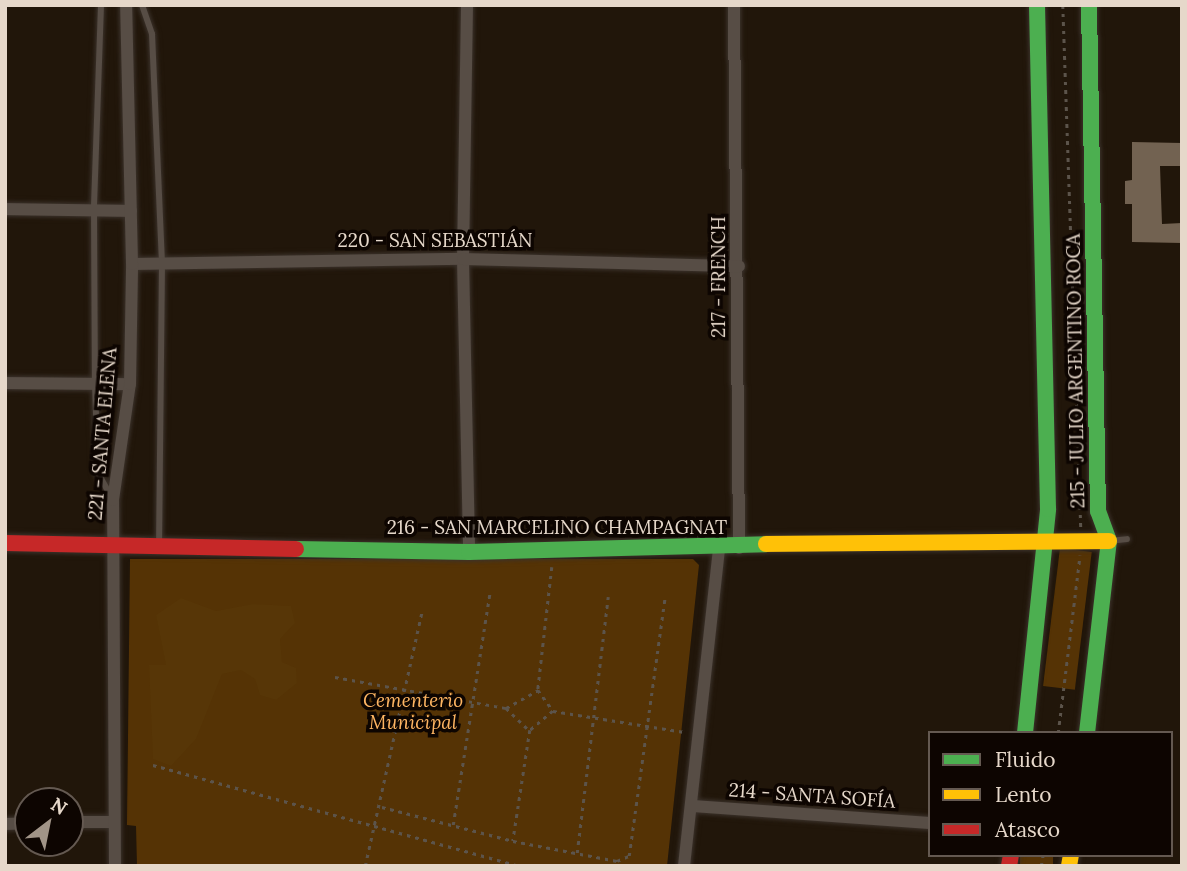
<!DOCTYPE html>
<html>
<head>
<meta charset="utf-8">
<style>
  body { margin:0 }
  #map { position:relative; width:1187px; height:871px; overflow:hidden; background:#21160a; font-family:Lora,serif }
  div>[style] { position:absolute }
  .green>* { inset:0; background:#553305; transform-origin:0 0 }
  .forest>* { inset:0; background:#573607 }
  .building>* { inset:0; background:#726251 }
  .path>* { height:2.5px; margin-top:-1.25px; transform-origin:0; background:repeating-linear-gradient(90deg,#5c544b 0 3.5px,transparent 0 8.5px) }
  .roads { filter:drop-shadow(0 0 2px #3b322b) drop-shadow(0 0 2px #3b322b) }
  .lane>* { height:6px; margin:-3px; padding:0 3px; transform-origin:3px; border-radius:3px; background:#574d45 }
  .street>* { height:12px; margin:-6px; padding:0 6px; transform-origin:6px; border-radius:6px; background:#574d45 }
  .fast>* { height:16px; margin:-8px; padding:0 8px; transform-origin:8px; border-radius:8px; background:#4caf50 }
  .slow>* { height:16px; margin:-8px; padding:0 8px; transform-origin:8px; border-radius:8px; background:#ffc107 }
  .jam>* { height:16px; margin:-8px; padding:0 8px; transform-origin:8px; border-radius:8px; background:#c62828 }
  span { translate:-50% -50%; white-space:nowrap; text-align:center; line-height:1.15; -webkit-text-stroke:7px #0d0501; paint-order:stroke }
  .street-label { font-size:19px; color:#e6d8ca }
  .park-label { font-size:19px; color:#feb562; font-style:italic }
  .frame { position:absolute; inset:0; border:7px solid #e6d8ca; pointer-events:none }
  .legend { position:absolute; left:928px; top:731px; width:245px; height:126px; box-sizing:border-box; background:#0d0501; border:2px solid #645951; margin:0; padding:9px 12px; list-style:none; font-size:21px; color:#e6d8ca }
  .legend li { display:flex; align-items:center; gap:14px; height:35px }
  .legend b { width:35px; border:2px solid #645951 }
  .north { position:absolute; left:14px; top:787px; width:70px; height:70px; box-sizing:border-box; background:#0d0501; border:2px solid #645951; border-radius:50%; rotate:32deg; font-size:19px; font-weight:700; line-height:28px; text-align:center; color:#e6d8ca }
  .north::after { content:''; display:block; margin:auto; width:24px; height:32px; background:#a19487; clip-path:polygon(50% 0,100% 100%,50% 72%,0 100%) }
</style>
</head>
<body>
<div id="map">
  <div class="green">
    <i style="left:1060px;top:548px;width:32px;height:139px;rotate:7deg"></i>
    <i style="clip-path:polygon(130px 559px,693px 559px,699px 565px,667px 866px,137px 866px,136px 826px,127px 825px)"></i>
    <i style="left:1020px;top:855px;width:33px;height:11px"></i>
  </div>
  <div class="forest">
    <i style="clip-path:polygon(181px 598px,216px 611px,253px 604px,291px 606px,295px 623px,280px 639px,282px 662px,296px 668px,297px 683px,276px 700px,260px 695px,255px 679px,241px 670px,222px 674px,196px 739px,171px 766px,153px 759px,149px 665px,166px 665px,156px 615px)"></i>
  </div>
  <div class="building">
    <i style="clip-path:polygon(1132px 142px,1182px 143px,1182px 166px,1160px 166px,1162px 224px,1182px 223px,1182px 243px,1132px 242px,1132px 204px,1125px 204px,1125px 181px,1132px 180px)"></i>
  </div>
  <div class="path">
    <i style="left:1063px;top:5px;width:523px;rotate:88.03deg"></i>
    <i style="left:552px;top:567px;width:124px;rotate:96.5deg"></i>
    <i style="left:538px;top:690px;width:26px;rotate:54deg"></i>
    <i style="left:553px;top:711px;width:30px;rotate:140deg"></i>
    <i style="left:530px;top:730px;width:112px;rotate:98.7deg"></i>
    <i style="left:513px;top:841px;width:106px;rotate:10.9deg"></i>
    <i style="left:617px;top:861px;width:13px;rotate:-23deg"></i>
    <i style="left:629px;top:856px;width:261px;rotate:-82.1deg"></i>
    <i style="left:335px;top:677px;width:174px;rotate:10.3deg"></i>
    <i style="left:506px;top:708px;width:37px;rotate:-29deg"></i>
    <i style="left:506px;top:708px;width:32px;rotate:44deg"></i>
    <i style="left:553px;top:711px;width:133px;rotate:9.1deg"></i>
    <i style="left:1058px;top:733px;width:179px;rotate:-83deg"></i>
    <i style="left:153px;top:765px;width:380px;rotate:15.4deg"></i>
    <i style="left:382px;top:807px;width:135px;rotate:14.5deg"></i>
    <i style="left:453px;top:825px;width:236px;rotate:-81deg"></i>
    <i style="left:577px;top:853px;width:258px;rotate:-83.1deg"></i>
    <i style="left:365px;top:866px;width:262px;rotate:-77.4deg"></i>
    <i style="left:1041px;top:866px;width:11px;rotate:-80deg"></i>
  </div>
  <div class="roads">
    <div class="lane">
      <i style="left:101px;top:5px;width:205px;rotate:92deg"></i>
      <i style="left:94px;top:210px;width:174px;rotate:89.7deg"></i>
      <i style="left:95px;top:384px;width:89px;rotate:88.1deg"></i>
      <i style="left:98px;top:473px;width:26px;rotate:61deg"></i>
      <i style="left:142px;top:5px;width:31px;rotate:71deg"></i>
      <i style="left:152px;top:34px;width:229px;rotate:87.5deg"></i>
      <i style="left:162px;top:263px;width:282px;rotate:90.6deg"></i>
      <i style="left:1109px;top:541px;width:18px;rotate:-6deg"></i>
    </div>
    <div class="street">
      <i style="left:467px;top:5px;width:254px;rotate:90.9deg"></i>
      <i style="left:463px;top:259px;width:293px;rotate:88.8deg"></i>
      <i style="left:734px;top:5px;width:543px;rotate:89.47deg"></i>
      <i style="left:5px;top:209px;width:126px;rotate:0.9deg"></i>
      <i style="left:132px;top:264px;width:331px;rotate:-0.9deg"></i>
      <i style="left:463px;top:259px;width:276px;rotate:1.5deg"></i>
      <i style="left:5px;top:383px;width:125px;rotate:0.5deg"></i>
      <i style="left:692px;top:806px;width:239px;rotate:4.1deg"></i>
      <i style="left:70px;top:822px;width:44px"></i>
      <i style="left:5px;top:824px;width:23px;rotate:-2deg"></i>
      <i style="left:115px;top:866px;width:366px;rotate:-90.3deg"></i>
      <i style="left:113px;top:500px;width:117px;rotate:-81.7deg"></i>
      <i style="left:130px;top:384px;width:120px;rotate:-89deg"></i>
      <i style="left:132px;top:264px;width:259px;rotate:-91.3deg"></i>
      <i style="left:684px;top:866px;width:320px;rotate:-83.7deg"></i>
    </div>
    <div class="fast">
      <i style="left:296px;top:549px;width:173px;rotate:1deg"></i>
      <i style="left:469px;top:552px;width:297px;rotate:-1.5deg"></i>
      <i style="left:1025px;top:733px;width:225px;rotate:-84.1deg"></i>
      <i style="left:1048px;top:509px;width:504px;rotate:-91.25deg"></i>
      <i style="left:1087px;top:733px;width:193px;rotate:-83.5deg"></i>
      <i style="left:1109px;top:541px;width:32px;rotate:-110deg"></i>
      <i style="left:1098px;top:511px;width:506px;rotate:-91.02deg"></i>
    </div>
    <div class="slow">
      <i style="left:766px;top:544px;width:343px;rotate:-0.5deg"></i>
      <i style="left:1069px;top:866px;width:11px;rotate:-80deg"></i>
    </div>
    <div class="jam">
      <i style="left:5px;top:543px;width:291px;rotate:1.2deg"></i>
      <i style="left:1009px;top:866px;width:11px;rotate:-80deg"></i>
    </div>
  </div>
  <div class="street-label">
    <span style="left:435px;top:241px">220 - SAN SEBASTIÁN</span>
    <span style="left:719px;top:277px;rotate:-90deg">217 - FRENCH</span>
    <span style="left:1076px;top:371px;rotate:-91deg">215 - JULIO ARGENTINO ROCA</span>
    <span style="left:103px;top:434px;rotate:-85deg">221 - SANTA ELENA</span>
    <span style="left:557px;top:528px">216 - SAN MARCELINO CHAMPAGNAT</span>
    <span style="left:812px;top:796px;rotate:4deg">214 - SANTA SOFÍA</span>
  </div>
  <div class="park-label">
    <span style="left:413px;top:712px">Cementerio<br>Municipal</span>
  </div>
  <div class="frame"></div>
  <ul class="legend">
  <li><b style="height:9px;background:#4caf50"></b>Fluido</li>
  <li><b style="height:9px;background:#ffc107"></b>Lento</li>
  <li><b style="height:9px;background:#c62828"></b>Atasco</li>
  </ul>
  <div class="north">N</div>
</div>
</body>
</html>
